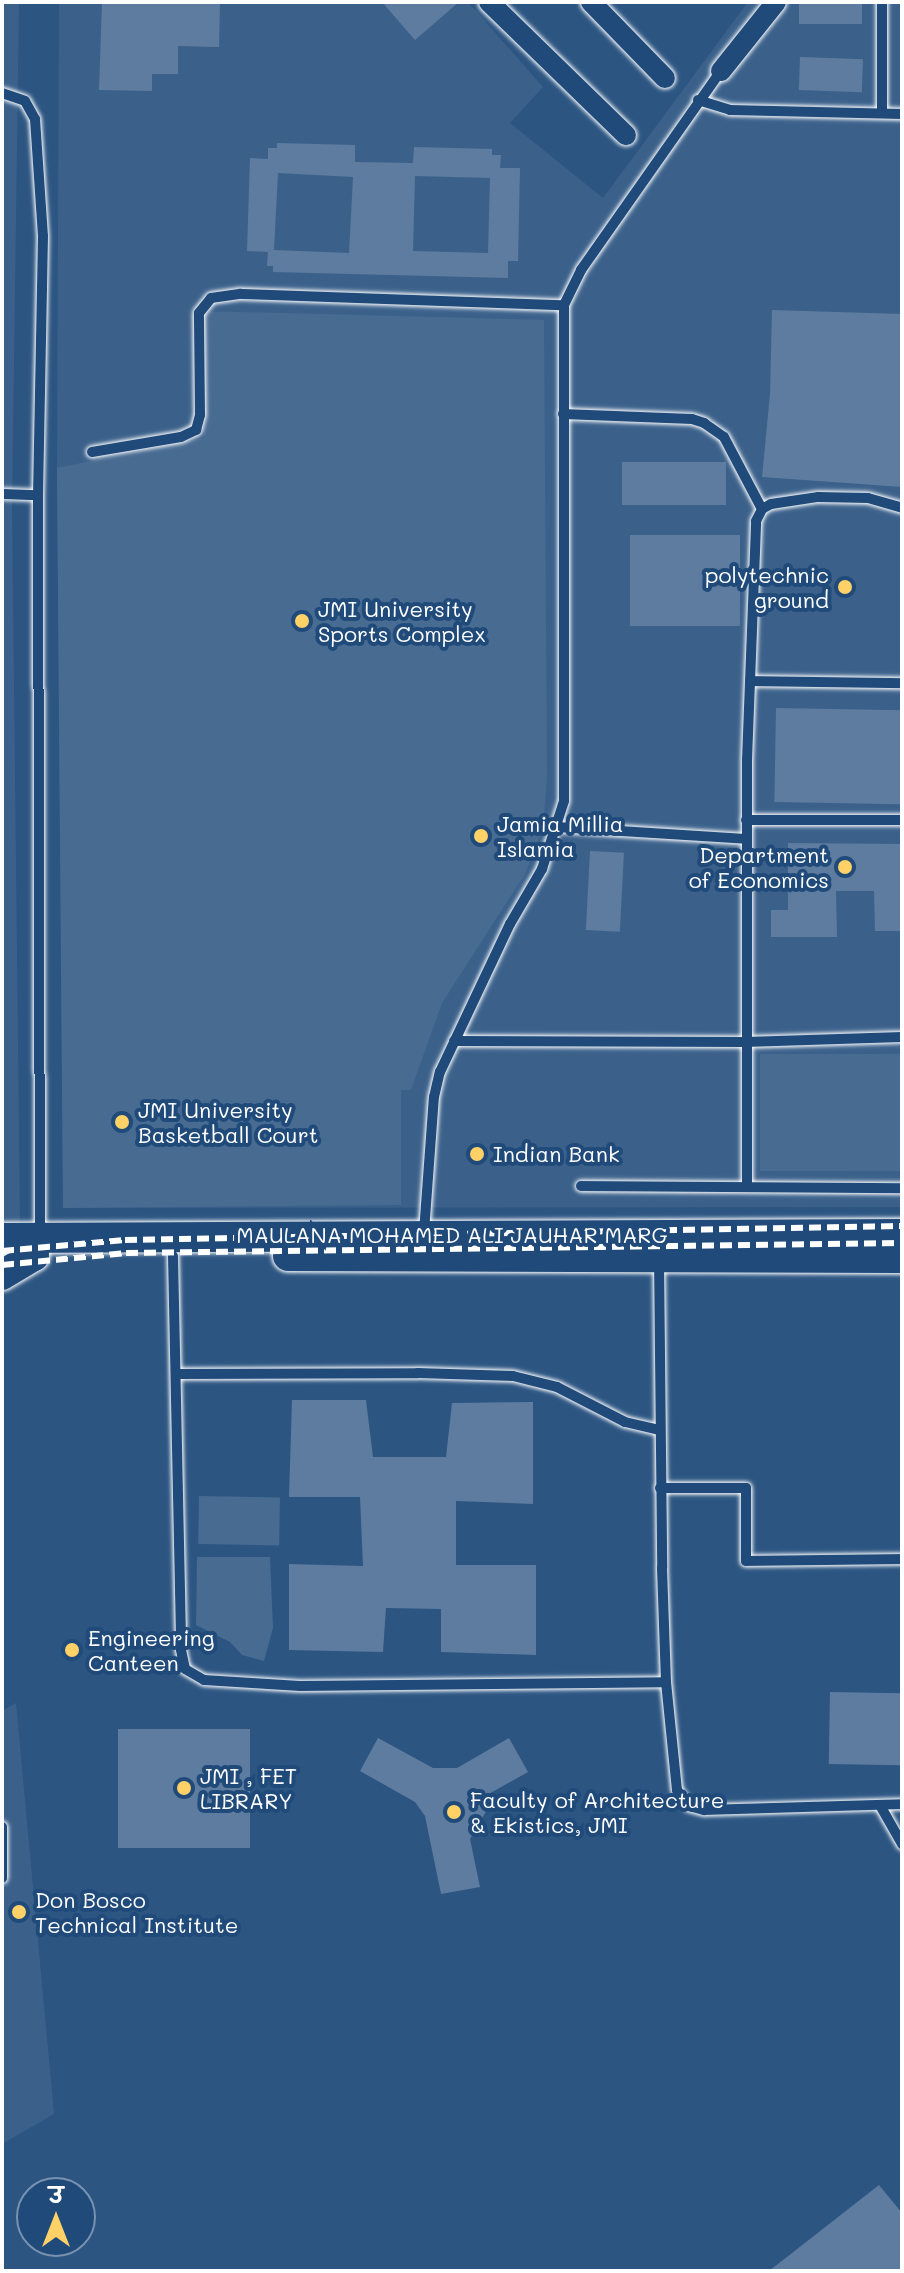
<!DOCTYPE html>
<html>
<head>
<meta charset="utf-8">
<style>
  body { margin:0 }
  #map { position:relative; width:904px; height:2273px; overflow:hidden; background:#2c5582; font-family:Mali,"Playpen Sans Deva",sans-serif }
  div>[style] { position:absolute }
  .built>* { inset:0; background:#3b618b }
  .green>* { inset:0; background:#486b92; transform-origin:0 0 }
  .building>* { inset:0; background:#5e7c9f; transform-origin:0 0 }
  .roads { filter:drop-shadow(0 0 2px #fff) drop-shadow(0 0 2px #fff) }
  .lane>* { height:10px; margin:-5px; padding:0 5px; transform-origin:5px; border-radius:5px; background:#1f4a7a }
  .street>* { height:20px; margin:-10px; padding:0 10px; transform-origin:10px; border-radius:10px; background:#1f4a7a }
  .secondary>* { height:30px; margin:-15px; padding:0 15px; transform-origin:15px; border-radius:15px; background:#1f4a7a }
  .rail>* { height:6px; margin-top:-3px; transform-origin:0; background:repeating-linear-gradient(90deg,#fff 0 12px,transparent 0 18px) }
  .dots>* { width:22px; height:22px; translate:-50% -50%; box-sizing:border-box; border:4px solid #1f4a7a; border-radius:50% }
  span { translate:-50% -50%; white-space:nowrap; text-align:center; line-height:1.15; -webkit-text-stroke:8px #1f4a7a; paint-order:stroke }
  .poi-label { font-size:22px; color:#fff }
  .right { translate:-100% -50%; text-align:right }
  .left { translate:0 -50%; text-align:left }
  .street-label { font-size:22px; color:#fff }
  .frame { position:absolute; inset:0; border:4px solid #fff; pointer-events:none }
  .north { position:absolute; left:16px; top:2177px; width:80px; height:80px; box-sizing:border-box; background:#1f4a7a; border:2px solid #7992af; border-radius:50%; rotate:0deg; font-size:22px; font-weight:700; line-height:32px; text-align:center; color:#fff }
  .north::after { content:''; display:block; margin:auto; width:28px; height:36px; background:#ffd166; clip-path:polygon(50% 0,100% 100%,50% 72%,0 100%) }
</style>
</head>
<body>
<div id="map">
  <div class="built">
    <i style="clip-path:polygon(2px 2px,19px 2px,12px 505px,20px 1223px,2px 1223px)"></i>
    <i style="clip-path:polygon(59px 2px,468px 2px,543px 87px,510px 123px,603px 198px,748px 2px,902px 2px,902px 1207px,63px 1208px,57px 468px)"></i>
    <i style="clip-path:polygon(16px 1703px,54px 2114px,2px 2144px,2px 1711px)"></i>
  </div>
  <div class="green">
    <i style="clip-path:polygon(204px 311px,544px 320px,547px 775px,543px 828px,525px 874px,442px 1003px,411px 1090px,401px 1090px,401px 1205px,63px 1208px,57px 468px,204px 438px)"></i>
    <i style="left:760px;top:1054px;width:142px;height:117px"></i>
    <i style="left:199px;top:1496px;width:81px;height:48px;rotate:1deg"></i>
    <i style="clip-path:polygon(197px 1557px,270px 1557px,273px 1628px,264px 1661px,242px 1655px,230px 1642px,196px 1625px)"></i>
  </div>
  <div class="building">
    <i style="clip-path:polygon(102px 2px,220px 2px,219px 47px,178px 46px,178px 74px,152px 74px,152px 91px,99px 90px)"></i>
    <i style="clip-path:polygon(382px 2px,459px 2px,415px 40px)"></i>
    <i style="left:799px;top:2px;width:63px;height:22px"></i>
    <i style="left:800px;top:57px;width:63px;height:33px;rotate:2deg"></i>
    <i style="clip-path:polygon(evenodd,277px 143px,355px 145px,355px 162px,413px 163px,414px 147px,492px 149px,492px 155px,501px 155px,500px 168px,520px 168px,518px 261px,508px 261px,508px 278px,273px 272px,273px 266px,267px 266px,268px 252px,247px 251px,250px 158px,268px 159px,268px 148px,277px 148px,277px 143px,278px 173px,353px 177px,349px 253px,274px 250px,278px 173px,277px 143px,415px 176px,490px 178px,488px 253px,413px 251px,415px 176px)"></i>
    <i style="clip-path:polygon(772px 310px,902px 314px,902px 487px,762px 477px,770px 394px)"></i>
    <i style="left:726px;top:462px;width:43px;height:104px;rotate:90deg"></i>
    <i style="left:630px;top:535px;width:110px;height:91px"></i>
    <i style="left:776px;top:708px;width:126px;height:94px;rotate:1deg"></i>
    <i style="clip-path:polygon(788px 843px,902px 844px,902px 931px,875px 931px,874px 891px,836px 891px,837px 937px,771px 937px,771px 910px,788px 910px)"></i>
    <i style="left:590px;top:851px;width:34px;height:79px;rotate:3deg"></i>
    <i style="clip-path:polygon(292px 1400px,366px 1400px,373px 1457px,446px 1457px,452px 1403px,533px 1402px,533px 1504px,456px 1501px,456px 1565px,536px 1565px,536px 1655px,441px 1652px,441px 1609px,386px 1608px,383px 1652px,289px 1650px,289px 1564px,363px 1566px,360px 1497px,289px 1497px)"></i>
    <i style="left:830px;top:1692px;width:72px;height:72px;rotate:1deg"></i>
    <i style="left:250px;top:1729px;width:119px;height:132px;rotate:90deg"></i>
    <i style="clip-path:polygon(378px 1738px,433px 1768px,457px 1768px,509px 1738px,528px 1772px,478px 1800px,488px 1808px,470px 1839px,480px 1887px,441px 1894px,425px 1816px,415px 1802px,360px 1771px)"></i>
    <i style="clip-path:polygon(879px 2185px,902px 2213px,902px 2271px,769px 2271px)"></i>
  </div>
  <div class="roads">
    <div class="lane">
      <i style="left:882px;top:2px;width:111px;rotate:90deg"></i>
      <i style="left:2px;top:93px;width:24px;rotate:19deg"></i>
      <i style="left:25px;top:101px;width:21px;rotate:61deg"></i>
      <i style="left:35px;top:119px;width:117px;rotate:86.1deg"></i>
      <i style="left:43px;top:236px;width:259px;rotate:91.1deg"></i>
      <i style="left:38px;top:495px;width:741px;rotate:89.85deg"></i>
      <i style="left:698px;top:100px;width:34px;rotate:17deg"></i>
      <i style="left:730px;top:110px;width:172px;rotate:1.3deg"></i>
      <i style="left:563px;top:414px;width:129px;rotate:2.2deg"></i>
      <i style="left:692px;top:419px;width:13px;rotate:18deg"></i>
      <i style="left:704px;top:423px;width:24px;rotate:35deg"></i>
      <i style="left:724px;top:437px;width:81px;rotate:62.2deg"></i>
      <i style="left:92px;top:452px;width:90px;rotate:-9.6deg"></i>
      <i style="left:181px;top:437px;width:17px;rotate:-25deg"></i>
      <i style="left:196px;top:430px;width:16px;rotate:-75deg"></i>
      <i style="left:200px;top:415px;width:102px;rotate:-90.6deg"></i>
      <i style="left:199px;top:313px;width:19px;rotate:-51deg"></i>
      <i style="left:211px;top:298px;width:30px;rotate:-8deg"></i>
      <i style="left:241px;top:294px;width:323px;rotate:2deg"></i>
      <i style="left:2px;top:494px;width:36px;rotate:2deg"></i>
      <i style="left:750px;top:681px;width:152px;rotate:0.8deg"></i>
      <i style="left:746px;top:820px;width:156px"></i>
      <i style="left:557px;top:827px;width:189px;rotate:3.6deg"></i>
      <i style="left:454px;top:1041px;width:291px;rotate:0.2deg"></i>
      <i style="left:745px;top:1042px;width:157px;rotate:-1.8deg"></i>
      <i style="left:581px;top:1186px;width:321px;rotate:0.4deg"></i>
      <i style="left:747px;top:1187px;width:427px;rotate:-90deg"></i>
      <i style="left:747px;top:760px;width:239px;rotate:-87.8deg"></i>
      <i style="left:756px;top:521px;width:13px;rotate:-63deg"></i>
      <i style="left:762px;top:509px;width:10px;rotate:-29deg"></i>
      <i style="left:771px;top:504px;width:48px;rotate:-8.5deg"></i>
      <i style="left:818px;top:497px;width:50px;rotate:1.1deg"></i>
      <i style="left:868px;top:498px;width:35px;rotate:16deg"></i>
      <i style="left:424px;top:1232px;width:135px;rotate:-85.8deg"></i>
      <i style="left:434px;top:1097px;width:26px;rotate:-77deg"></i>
      <i style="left:440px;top:1072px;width:164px;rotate:-64.7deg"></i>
      <i style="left:510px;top:924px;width:64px;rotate:-59.8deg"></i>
      <i style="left:542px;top:869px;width:71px;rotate:-72.1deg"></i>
      <i style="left:564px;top:801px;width:496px;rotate:-90deg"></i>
      <i style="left:564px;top:305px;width:39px;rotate:-64deg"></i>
      <i style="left:581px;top:270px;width:243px;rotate:-54.9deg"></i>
      <i style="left:173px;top:1256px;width:394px;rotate:88.8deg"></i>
      <i style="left:181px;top:1650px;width:19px;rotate:78deg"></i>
      <i style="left:185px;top:1669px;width:22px;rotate:30deg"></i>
      <i style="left:204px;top:1680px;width:96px;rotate:3.6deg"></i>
      <i style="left:300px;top:1686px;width:366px;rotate:-0.6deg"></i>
      <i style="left:659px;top:1258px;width:310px;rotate:89.4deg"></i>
      <i style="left:662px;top:1568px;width:114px;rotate:88deg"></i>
      <i style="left:666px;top:1682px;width:109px;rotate:84.2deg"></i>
      <i style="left:677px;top:1790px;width:20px;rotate:53deg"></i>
      <i style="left:689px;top:1806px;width:16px;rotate:15deg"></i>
      <i style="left:704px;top:1810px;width:198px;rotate:-1.7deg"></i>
      <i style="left:177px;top:1374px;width:241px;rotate:-0.2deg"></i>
      <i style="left:418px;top:1373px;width:95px;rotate:1.8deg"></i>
      <i style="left:513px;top:1376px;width:45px;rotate:14deg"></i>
      <i style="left:557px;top:1387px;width:76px;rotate:27.2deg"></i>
      <i style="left:625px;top:1422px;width:36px;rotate:13deg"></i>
      <i style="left:660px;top:1488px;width:86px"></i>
      <i style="left:746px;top:1488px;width:73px;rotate:90deg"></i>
      <i style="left:746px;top:1561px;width:156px;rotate:-0.7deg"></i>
      <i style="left:881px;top:1807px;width:43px;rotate:60.4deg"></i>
      <i style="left:2px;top:1827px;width:51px;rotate:90deg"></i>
    </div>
    <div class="street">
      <i style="left:489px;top:2px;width:191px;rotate:44.2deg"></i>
      <i style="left:591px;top:2px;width:106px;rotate:45.8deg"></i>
      <i style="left:721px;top:71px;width:88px;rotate:-51.4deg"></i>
    </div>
    <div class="secondary">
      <i style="left:2px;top:1238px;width:900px;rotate:-0.25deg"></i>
      <i style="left:288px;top:1256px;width:614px;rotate:0.19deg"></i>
      <i style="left:2px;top:1275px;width:37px;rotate:-31deg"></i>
      <i style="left:34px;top:1256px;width:18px;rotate:-93deg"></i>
    </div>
  </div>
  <div class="rail">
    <i style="left:2px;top:1251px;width:123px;rotate:-5.1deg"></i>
    <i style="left:125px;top:1240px;width:777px;rotate:-1.03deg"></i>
    <i style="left:2px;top:1265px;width:125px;rotate:-5.5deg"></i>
    <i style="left:126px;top:1253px;width:776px;rotate:-0.74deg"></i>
  </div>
  <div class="dots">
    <i style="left:845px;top:587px;background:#ffd166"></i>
    <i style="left:302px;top:621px;background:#ffd166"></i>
    <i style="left:481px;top:836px;background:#ffd166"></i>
    <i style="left:845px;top:867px;background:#ffd166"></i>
    <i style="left:122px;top:1122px;background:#ffd166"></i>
    <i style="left:477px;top:1154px;background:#ffd166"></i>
    <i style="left:72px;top:1650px;background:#ffd166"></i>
    <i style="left:184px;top:1788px;background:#ffd166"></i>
    <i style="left:454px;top:1812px;background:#ffd166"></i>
    <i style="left:19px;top:1912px;background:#ffd166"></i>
  </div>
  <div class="poi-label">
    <span class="right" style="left:829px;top:587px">polytechnic<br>ground</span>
    <span class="left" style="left:318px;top:621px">JMI University<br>Sports Complex</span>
    <span class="left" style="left:497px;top:836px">Jamia Millia<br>Islamia</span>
    <span class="right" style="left:829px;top:867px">Department<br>of Economics</span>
    <span class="left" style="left:138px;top:1122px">JMI University<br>Basketball Court</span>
    <span class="left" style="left:493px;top:1154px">Indian Bank</span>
    <span class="left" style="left:88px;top:1650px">Engineering<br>Canteen</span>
    <span class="left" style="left:200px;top:1788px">JMI , FET<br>LIBRARY</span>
    <span class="left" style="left:470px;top:1812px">Faculty of Architecture<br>&amp; Ekistics, JMI</span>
    <span class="left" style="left:35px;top:1912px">Don Bosco<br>Technical Institute</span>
  </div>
  <div class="street-label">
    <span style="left:452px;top:1235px">MAULANA MOHAMED ALI JAUHAR MARG</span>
  </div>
  <div class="frame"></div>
  <div class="north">उ</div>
</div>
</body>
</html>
